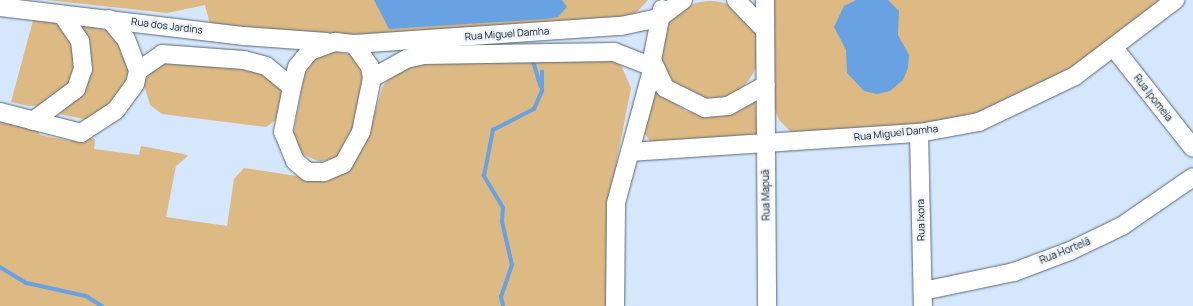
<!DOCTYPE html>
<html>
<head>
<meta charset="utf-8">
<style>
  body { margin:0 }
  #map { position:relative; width:1193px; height:306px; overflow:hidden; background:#d5e7fc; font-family:Manrope,sans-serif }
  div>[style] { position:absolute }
  .green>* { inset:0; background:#ddb983 }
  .round { border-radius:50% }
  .water>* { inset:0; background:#68a2e2 }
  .stream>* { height:3.5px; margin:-1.75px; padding:0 1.75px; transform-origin:1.75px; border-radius:1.75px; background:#68a2e2 }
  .roads { filter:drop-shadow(0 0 1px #586779) drop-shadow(0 0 1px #586779) }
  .minor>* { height:18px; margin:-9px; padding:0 9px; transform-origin:9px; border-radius:9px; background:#fff }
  span { translate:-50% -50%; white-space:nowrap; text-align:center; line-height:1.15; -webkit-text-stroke:4px #ecf3fb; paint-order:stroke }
  .street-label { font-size:10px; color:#121920 }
</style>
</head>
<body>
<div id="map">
  <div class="green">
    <i style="clip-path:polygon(47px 0,648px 0,637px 12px,622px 18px,344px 36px,210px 24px,205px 5px,167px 13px)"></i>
    <i style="clip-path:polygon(773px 0,1159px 0,1072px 70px,983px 111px,918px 126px,793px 134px,779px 120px,774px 107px)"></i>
    <i class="round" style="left:661px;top:1px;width:98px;height:98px"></i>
    <i style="clip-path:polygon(34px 17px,49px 19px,62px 28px,72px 41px,76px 64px,69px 86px,44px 105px,28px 106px,11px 102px)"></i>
    <i style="clip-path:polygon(78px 23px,108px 31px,125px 50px,129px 75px,120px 99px,92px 117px,84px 119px,59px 114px,74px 101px)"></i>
    <i style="clip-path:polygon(327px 50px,353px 55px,365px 71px,351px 142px,338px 157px,320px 162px,302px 154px,293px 136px,306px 66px)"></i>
    <i style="clip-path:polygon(600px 56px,621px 65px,631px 88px,610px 196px,610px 306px,0 306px,0 121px,35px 126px,40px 135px,70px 141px,80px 136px,95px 139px,94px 149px,139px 155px,141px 146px,184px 154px,188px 156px,176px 166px,166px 217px,227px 226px,234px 179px,244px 168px,310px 178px,351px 166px,365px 145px,383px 86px,392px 75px,412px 65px)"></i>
    <i style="clip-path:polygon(166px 60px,264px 71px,284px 91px,276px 120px,266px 127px,162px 114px,150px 105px,144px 85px,149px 72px)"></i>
    <i style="clip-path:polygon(655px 90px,686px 111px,706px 115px,755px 101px,758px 132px,755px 135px,651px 143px,642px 129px)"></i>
  </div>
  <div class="water">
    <i style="clip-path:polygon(374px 0,562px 0,567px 7px,558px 17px,546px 19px,389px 29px)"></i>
    <i style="clip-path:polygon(856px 0,888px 0,899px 11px,898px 35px,909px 55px,908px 68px,903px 80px,890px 91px,877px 94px,864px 91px,847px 73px,846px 50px,834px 27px,844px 6px)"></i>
  </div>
  <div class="stream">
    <i style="left:533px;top:60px;width:27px;rotate:73deg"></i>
    <i style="left:0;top:267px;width:31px;rotate:31deg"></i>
    <i style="left:27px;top:283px;width:60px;rotate:12.4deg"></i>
    <i style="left:86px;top:296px;width:19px;rotate:32deg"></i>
    <i style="left:503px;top:306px;width:9px;rotate:-103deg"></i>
    <i style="left:501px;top:297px;width:34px;rotate:-71deg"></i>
    <i style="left:512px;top:265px;width:44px;rotate:-103.1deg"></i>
    <i style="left:502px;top:222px;width:14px;rotate:-86deg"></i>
    <i style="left:503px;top:208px;width:37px;rotate:-121deg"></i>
    <i style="left:484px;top:176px;width:47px;rotate:-78.9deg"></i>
    <i style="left:493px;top:130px;width:46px;rotate:-27.1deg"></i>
    <i style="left:534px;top:109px;width:20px;rotate:-66deg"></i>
    <i style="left:542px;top:91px;width:19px;rotate:-90deg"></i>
  </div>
  <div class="roads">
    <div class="minor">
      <i style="left:736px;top:0;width:42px;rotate:46deg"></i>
      <i style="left:765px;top:0;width:306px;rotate:89.6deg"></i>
      <i style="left:0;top:7px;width:246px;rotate:6.8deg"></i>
      <i style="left:244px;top:36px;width:83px;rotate:4.1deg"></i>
      <i style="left:662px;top:9px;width:52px;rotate:101.1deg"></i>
      <i style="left:652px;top:60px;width:31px;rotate:65deg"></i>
      <i style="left:665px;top:88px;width:45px;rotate:26.6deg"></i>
      <i style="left:705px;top:108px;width:23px;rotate:-5deg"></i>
      <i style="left:728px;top:106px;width:43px;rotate:-28.9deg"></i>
      <i style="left:109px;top:19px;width:26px;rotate:50deg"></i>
      <i style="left:126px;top:39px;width:34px;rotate:69deg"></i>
      <i style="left:335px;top:42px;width:19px;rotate:6deg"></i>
      <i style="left:354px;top:44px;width:28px;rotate:55deg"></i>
      <i style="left:370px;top:67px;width:11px;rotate:80deg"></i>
      <i style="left:372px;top:78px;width:55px;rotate:101.5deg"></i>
      <i style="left:361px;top:132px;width:37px;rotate:119deg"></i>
      <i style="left:343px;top:164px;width:21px;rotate:157deg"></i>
      <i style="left:324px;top:172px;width:16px;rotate:180deg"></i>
      <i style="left:308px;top:172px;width:17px;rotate:-140deg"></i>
      <i style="left:295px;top:161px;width:31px;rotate:-112deg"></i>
      <i style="left:283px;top:132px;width:46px;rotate:-78.7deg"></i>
      <i style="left:292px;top:87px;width:21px;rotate:-76deg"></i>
      <i style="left:297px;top:67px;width:21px;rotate:-51deg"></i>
      <i style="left:310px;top:51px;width:27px;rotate:-20deg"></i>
      <i style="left:354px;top:44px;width:268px;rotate:-3.9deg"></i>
      <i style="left:621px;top:26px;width:39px;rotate:-12deg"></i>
      <i style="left:659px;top:18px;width:30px;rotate:-37deg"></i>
      <i style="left:1114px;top:48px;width:127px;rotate:51.7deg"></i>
      <i style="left:372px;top:78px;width:39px;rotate:-29deg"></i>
      <i style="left:406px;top:59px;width:18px;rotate:-13deg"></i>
      <i style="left:424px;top:55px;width:190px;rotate:-0.9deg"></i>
      <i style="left:614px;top:52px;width:42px;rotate:21deg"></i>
      <i style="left:0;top:112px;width:84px;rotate:14.5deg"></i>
      <i style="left:81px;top:133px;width:42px;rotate:-33.3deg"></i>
      <i style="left:116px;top:110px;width:32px;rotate:-54deg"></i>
      <i style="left:135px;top:84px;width:13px;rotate:-77deg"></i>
      <i style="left:138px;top:71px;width:29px;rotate:-35deg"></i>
      <i style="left:162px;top:54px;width:82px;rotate:4.2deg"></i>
      <i style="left:244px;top:60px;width:23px;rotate:15deg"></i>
      <i style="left:266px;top:66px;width:33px;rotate:39deg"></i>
      <i style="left:33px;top:121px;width:54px;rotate:-36.7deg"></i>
      <i style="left:76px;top:89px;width:21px;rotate:-71deg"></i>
      <i style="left:83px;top:69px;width:28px;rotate:-96deg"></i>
      <i style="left:80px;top:41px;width:32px;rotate:-124deg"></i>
      <i style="left:919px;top:133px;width:173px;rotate:88.7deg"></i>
      <i style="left:630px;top:152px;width:290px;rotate:-3.8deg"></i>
      <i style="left:919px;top:133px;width:61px;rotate:-10.4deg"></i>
      <i style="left:979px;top:122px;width:106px;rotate:-25.6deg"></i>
      <i style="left:1075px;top:76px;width:126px;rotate:-37.2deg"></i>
      <i style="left:923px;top:291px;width:93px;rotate:-11.8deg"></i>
      <i style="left:1014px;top:272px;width:60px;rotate:-20.6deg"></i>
      <i style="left:1070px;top:251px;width:58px;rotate:-25.7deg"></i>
      <i style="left:1122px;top:226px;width:86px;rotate:-34.6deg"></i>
      <i style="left:615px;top:306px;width:103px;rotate:-89.4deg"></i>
      <i style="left:616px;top:203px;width:141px;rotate:-74.8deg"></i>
    </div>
  </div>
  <div class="street-label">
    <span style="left:167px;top:26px;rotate:7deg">Rua dos Jardins</span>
    <span style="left:507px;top:34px;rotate:-4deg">Rua Miguel Damha</span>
    <span style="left:1153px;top:98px;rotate:52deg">Rua Ipomeia</span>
    <span style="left:896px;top:133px;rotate:-6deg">Rua Miguel Damha</span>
    <span style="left:766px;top:195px;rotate:-91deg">Rua Mapuã</span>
    <span style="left:921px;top:220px;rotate:-91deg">Rua Ixora</span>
    <span style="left:1065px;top:251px;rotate:-22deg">Rua Hortelã</span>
  </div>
</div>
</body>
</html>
